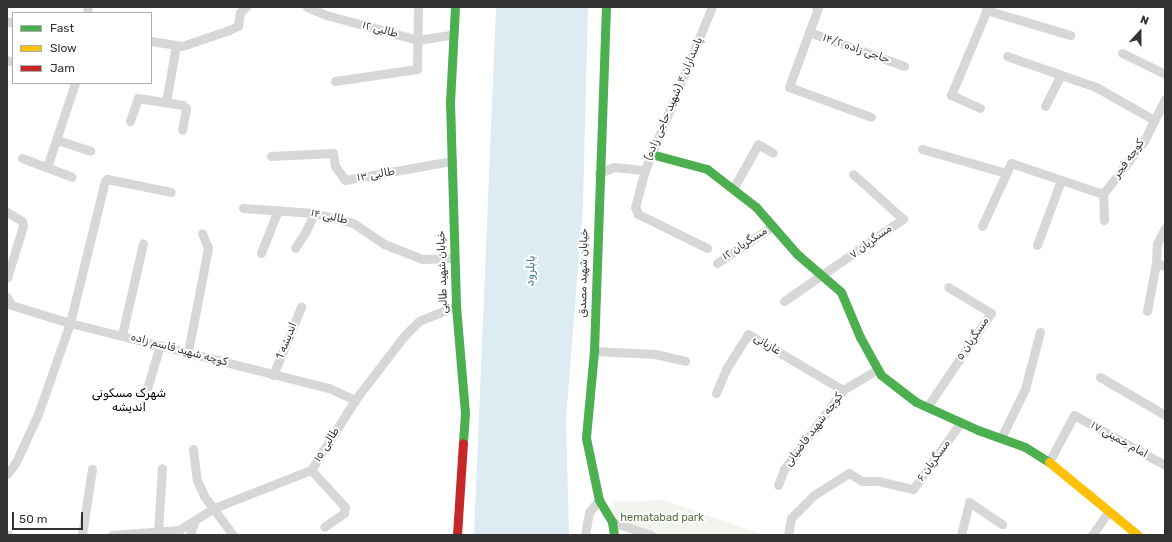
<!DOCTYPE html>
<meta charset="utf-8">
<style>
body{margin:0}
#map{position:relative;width:1172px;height:542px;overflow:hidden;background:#fff;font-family:Rubik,"Noto Naskh Arabic",sans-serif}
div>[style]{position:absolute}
.green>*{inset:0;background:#f1f5ed}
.water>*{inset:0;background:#ddebf3}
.street>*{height:9px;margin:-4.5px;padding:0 4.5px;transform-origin:4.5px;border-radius:4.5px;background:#d7d7d7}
.fast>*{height:9px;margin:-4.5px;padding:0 4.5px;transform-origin:4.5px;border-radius:4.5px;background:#4caf50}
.slow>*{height:9px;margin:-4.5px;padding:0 4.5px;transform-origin:4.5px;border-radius:4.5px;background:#ffc107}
.jam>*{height:9px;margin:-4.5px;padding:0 4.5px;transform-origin:4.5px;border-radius:4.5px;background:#c62828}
span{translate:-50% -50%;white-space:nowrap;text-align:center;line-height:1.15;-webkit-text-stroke:4px #fff;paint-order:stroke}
.street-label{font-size:11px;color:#333}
.park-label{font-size:11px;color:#56703f}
.water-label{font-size:12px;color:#3f7597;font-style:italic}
.neighbourhood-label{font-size:12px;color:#000}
.frame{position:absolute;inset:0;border:8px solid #333;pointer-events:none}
.legend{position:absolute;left:12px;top:12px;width:140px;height:72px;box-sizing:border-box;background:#fff;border:1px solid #adadad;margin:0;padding:5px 7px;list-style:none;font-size:12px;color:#333}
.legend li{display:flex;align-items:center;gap:8px;height:20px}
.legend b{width:20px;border:1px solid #adadad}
.north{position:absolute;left:1120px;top:12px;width:40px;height:40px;-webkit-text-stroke:3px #fff;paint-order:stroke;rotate:21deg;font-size:11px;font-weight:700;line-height:16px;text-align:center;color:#333}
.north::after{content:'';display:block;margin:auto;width:14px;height:18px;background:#333;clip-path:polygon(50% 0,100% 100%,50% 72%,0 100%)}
.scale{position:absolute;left:12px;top:512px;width:71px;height:18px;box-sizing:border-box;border:2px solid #333;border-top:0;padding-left:5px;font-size:12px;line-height:14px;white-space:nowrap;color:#333;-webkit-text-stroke:3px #fff;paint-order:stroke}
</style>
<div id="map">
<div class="green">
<i style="clip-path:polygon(664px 500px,763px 535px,655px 535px,612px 522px,614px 502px)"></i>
</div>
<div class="water">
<i style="clip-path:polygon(496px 7px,588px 7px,583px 204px,566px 420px,569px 535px,474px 535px)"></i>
</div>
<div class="street">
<i style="left:307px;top:7px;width:21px;rotate:23deg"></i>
<i style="left:326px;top:15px;width:95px;rotate:15.2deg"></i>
<i style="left:418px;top:40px;width:36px;rotate:-9deg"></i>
<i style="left:816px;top:7px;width:2px;rotate:27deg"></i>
<i style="left:818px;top:8px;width:84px;rotate:110.2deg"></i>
<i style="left:789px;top:87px;width:87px;rotate:20.1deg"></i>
<i style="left:986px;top:10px;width:88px;rotate:16.6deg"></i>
<i style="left:87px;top:13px;width:6px;rotate:-81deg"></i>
<i style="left:7px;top:21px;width:6px;rotate:18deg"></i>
<i style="left:809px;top:32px;width:101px;rotate:19.7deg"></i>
<i style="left:151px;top:41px;width:31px;rotate:9deg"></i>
<i style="left:182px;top:46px;width:50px;rotate:-18.8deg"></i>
<i style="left:229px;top:30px;width:10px;rotate:-24deg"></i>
<i style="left:238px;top:26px;width:14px;rotate:-82deg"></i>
<i style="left:240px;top:12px;width:8px;rotate:-40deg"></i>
<i style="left:1122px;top:53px;width:48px;rotate:26deg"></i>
<i style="left:1007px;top:56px;width:94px;rotate:19.2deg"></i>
<i style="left:1096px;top:87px;width:67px;rotate:29.6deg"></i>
<i style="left:7px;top:60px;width:6px;rotate:18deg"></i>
<i style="left:335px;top:81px;width:83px;rotate:-8.3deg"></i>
<i style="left:417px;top:69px;width:62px;rotate:-89.1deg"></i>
<i style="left:166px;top:102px;width:58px;rotate:-80deg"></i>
<i style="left:1045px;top:106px;width:35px;rotate:-63deg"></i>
<i style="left:980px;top:108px;width:32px;rotate:-156deg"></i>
<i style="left:951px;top:95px;width:95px;rotate:-67.2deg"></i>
<i style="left:130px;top:121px;width:24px;rotate:-71deg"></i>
<i style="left:138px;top:98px;width:45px;rotate:9deg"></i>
<i style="left:182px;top:105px;width:5px;rotate:37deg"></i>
<i style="left:186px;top:108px;width:22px;rotate:100deg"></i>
<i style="left:57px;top:140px;width:35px;rotate:18deg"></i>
<i style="left:922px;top:149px;width:87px;rotate:15.9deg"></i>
<i style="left:271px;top:156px;width:62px;rotate:-2.8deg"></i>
<i style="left:333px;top:153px;width:13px;rotate:81deg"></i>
<i style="left:335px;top:166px;width:17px;rotate:54deg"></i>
<i style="left:345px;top:180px;width:109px;rotate:-10.1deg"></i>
<i style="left:22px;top:158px;width:53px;rotate:20.8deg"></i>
<i style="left:47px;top:167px;width:89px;rotate:-71.6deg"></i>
<i style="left:645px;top:170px;width:38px;rotate:105deg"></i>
<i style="left:635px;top:207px;width:8px;rotate:67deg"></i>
<i style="left:638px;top:214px;width:77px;rotate:26.2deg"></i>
<i style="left:599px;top:173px;width:16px;rotate:-22deg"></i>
<i style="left:614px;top:167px;width:31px;rotate:6deg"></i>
<i style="left:645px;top:170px;width:176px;rotate:-67.7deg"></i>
<i style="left:733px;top:189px;width:51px;rotate:-60.9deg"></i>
<i style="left:758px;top:144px;width:17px;rotate:31deg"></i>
<i style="left:243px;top:208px;width:71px;rotate:4deg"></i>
<i style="left:314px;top:213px;width:40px;rotate:14.4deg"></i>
<i style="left:353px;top:223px;width:37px;rotate:34deg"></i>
<i style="left:384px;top:244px;width:41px;rotate:21.5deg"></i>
<i style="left:422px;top:259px;width:32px;rotate:-2deg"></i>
<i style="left:7px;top:212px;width:17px;rotate:31deg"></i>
<i style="left:22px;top:221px;width:5px;rotate:79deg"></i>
<i style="left:23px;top:226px;width:54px;rotate:107.1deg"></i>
<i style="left:1104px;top:220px;width:26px;rotate:-92deg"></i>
<i style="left:1103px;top:194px;width:67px;rotate:-52.3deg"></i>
<i style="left:1144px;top:141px;width:47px;rotate:-63.4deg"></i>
<i style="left:982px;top:226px;width:69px;rotate:-65.3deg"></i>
<i style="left:1011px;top:163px;width:97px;rotate:18.6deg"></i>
<i style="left:1165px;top:228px;width:18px;rotate:117deg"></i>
<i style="left:1157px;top:244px;width:19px;rotate:93deg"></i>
<i style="left:1156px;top:263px;width:9px;rotate:18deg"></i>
<i style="left:1037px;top:245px;width:69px;rotate:-69.7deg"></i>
<i style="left:295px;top:248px;width:20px;rotate:-57deg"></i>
<i style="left:306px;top:231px;width:20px;rotate:-66deg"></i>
<i style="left:261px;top:253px;width:46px;rotate:-68.4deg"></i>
<i style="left:717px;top:263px;width:67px;rotate:-33.5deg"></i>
<i style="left:7px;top:297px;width:9px;rotate:63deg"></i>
<i style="left:11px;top:305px;width:62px;rotate:17deg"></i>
<i style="left:70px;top:323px;width:267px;rotate:14.1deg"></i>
<i style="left:329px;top:388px;width:29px;rotate:25deg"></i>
<i style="left:784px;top:301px;width:145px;rotate:-34.6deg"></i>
<i style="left:903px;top:219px;width:67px;rotate:-138deg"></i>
<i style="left:1147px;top:311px;width:49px;rotate:-79.4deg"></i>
<i style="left:122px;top:335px;width:94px;rotate:-77.1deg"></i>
<i style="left:594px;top:351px;width:61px;rotate:2.8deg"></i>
<i style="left:655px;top:354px;width:31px;rotate:13deg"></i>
<i style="left:188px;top:352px;width:106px;rotate:-79.1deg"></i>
<i style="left:208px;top:248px;width:16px;rotate:-112deg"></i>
<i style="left:273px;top:375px;width:74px;rotate:-67.6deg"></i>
<i style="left:1100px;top:377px;width:75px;rotate:30.3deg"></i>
<i style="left:146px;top:392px;width:49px;rotate:-73.4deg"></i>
<i style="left:716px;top:393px;width:26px;rotate:-67deg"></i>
<i style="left:726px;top:369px;width:41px;rotate:-57.8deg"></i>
<i style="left:748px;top:334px;width:110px;rotate:30.5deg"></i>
<i style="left:927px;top:407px;width:114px;rotate:-55.8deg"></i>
<i style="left:991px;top:313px;width:50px;rotate:-148.8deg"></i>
<i style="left:1001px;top:438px;width:55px;rotate:-63.9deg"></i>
<i style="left:1025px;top:389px;width:59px;rotate:-75.3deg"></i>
<i style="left:193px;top:449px;width:31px;rotate:83deg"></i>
<i style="left:197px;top:480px;width:17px;rotate:66deg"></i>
<i style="left:204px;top:496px;width:49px;rotate:53.4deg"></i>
<i style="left:1049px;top:462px;width:53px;rotate:-62deg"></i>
<i style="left:1074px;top:415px;width:104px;rotate:28.8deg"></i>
<i style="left:311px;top:470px;width:50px;rotate:47.4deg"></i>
<i style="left:345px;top:507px;width:6px;rotate:99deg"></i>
<i style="left:344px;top:513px;width:24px;rotate:145deg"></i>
<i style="left:7px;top:474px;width:15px;rotate:-53deg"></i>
<i style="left:16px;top:462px;width:53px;rotate:-65.4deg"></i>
<i style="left:38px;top:414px;width:96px;rotate:-70.6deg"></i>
<i style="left:70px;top:323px;width:146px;rotate:-76.2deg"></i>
<i style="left:105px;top:181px;width:3px;rotate:-45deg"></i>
<i style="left:107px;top:179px;width:65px;rotate:11.5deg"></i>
<i style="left:778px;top:485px;width:17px;rotate:-69deg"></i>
<i style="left:784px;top:469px;width:99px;rotate:-53.2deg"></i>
<i style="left:843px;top:390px;width:41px;rotate:-31deg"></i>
<i style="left:612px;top:522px;width:41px;rotate:18.4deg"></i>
<i style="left:158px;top:533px;width:65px;rotate:-86.5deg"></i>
<i style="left:7px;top:535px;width:1px"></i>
<i style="left:82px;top:535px;width:67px;rotate:-81.4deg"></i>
<i style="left:112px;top:535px;width:67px;rotate:-4.3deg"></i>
<i style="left:179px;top:530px;width:41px;rotate:-32.2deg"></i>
<i style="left:214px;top:508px;width:104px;rotate:-21.4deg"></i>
<i style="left:311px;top:470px;width:83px;rotate:-57.8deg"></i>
<i style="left:355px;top:400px;width:81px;rotate:-52.6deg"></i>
<i style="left:404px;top:336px;width:21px;rotate:-45deg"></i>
<i style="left:419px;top:321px;width:40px;rotate:-22deg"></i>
<i style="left:190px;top:535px;width:14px;rotate:-73deg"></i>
<i style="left:585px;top:535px;width:23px;rotate:-80deg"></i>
<i style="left:589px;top:512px;width:16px;rotate:-50deg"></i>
<i style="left:788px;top:535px;width:17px;rotate:-80deg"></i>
<i style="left:791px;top:518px;width:33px;rotate:-45deg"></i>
<i style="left:814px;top:495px;width:41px;rotate:-32.2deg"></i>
<i style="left:849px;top:473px;width:15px;rotate:32deg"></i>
<i style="left:862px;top:481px;width:16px"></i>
<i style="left:878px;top:481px;width:36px;rotate:13deg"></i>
<i style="left:913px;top:489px;width:82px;rotate:-54.4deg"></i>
<i style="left:961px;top:535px;width:34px;rotate:-76deg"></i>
<i style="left:969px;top:502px;width:40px;rotate:34deg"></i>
<i style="left:1092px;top:535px;width:28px;rotate:-55deg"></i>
</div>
<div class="fast">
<i style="left:455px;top:7px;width:95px;rotate:93deg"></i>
<i style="left:450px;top:102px;width:204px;rotate:88.3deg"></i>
<i style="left:456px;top:306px;width:107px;rotate:85.2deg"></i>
<i style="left:465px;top:413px;width:30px;rotate:94deg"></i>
<i style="left:606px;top:7px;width:344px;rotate:92deg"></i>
<i style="left:594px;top:351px;width:87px;rotate:95.3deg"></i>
<i style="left:586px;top:438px;width:63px;rotate:78.2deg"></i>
<i style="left:599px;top:500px;width:26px;rotate:59deg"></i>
<i style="left:612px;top:522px;width:13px;rotate:81deg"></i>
<i style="left:651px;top:154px;width:58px;rotate:15deg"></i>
<i style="left:707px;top:169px;width:62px;rotate:37.8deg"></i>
<i style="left:756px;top:207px;width:62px;rotate:48.9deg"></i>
<i style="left:797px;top:254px;width:58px;rotate:40.8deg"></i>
<i style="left:841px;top:292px;width:49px;rotate:67.1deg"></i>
<i style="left:860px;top:337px;width:43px;rotate:61.1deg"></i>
<i style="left:881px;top:375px;width:44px;rotate:37.6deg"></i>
<i style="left:916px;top:402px;width:68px;rotate:24.3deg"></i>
<i style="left:978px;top:430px;width:50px;rotate:19.9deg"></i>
<i style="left:1025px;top:447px;width:28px;rotate:32deg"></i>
</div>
<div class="slow">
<i style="left:1049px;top:462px;width:115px;rotate:39.4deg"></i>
</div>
<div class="jam">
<i style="left:457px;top:535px;width:92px;rotate:-86.3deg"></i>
</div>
<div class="street-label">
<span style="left:380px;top:30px;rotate:15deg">طالبی ۱۲</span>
<span style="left:856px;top:49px;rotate:19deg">حاجی زاده ۱۴/۲</span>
<span style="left:674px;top:99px;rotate:-67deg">پاسداران ۴ (شهید حاجی زاده)</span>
<span style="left:1129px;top:159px;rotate:-54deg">کوچه فجر</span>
<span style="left:376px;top:175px;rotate:-10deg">طالبی ۱۳</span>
<span style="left:329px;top:217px;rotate:12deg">طالبی ۱۴</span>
<span style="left:871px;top:242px;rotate:-36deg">مسگریان ۷</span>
<span style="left:745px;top:244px;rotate:-33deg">مسگریان ۱۲</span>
<span style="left:443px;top:272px;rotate:-92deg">خیابان شهید طالبی</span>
<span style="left:584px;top:273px;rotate:-89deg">خیابان شهید مصدق</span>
<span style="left:973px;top:339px;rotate:-56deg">مسگریان ۵</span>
<span style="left:287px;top:341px;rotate:-68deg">اندیشه 1</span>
<span style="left:767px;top:345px;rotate:31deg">غازیانی</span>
<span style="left:179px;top:350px;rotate:15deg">کوچه شهید قاسم زاده</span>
<span style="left:814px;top:430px;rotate:-53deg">کوچه شهید قاضیانی</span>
<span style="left:1119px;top:440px;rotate:29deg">امام خمینی ۱۷</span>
<span style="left:327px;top:445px;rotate:-58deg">طالبی ۱۵</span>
<span style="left:934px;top:461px;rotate:-54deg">مسگریان ۶</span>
</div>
<div class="park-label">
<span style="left:662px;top:518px">hematabad park</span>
</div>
<div class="water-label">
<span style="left:531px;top:271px;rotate:-88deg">بابلرود</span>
</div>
<div class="neighbourhood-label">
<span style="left:129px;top:401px">شهرک مسکونی<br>اندیشه</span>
</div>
<div class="frame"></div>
<ul class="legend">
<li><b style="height:5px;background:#4caf50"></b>Fast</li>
<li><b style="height:5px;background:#ffc107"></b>Slow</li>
<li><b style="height:5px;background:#c62828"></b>Jam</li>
</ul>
<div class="north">N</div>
<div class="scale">50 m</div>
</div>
